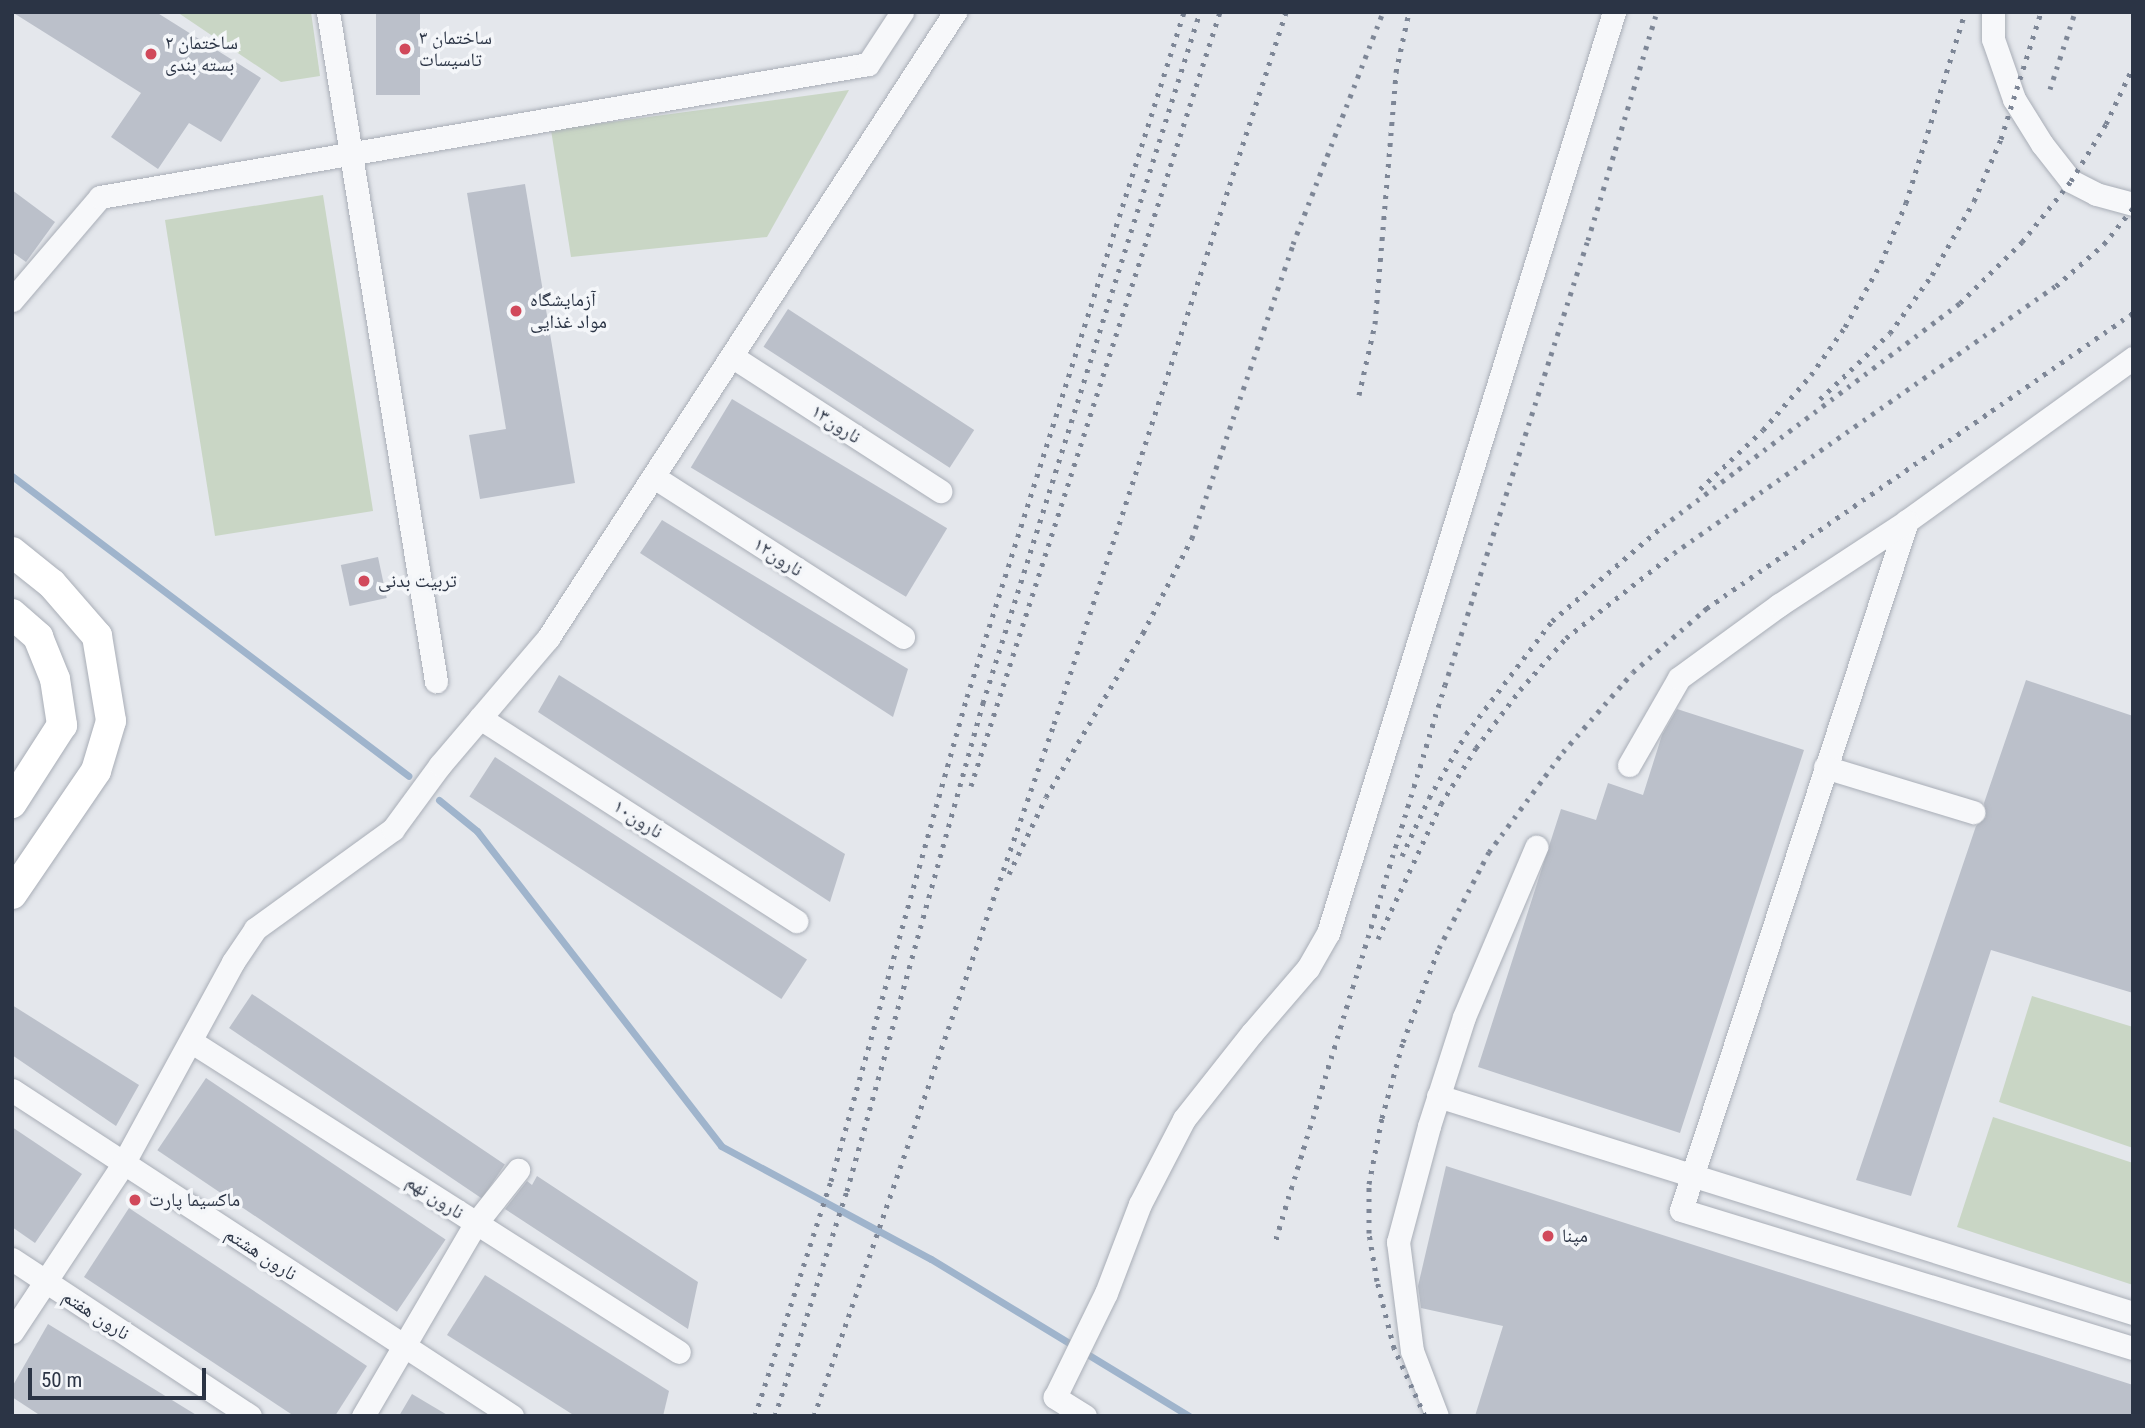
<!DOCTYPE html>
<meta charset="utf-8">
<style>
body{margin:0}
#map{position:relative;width:2145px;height:1428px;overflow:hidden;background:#e4e7ec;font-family:"Roboto Condensed","Noto Naskh Arabic",sans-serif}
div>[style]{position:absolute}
.green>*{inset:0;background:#c9d6c5;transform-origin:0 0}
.stream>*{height:7px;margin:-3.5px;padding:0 3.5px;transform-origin:3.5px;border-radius:3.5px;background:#9fb4cc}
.building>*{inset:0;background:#bbc0ca;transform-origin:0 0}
.roads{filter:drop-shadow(0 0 2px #a9aeb7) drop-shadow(0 0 2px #a9aeb7)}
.minor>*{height:23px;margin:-11.5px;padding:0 11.5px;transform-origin:11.5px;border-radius:11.5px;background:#f7f8fa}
.major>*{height:30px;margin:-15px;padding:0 15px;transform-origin:15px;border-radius:15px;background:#fff}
.rail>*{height:5px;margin-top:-2.5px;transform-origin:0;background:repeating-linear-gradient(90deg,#7d8696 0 3.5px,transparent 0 10.5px)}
.dots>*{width:19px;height:19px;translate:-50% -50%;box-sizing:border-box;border:4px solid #f4f6f9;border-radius:50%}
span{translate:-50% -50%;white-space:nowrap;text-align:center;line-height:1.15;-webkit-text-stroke:7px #f4f6f9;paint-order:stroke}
.poi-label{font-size:19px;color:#2b3445}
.left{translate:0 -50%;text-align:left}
.street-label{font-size:19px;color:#2b3445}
.frame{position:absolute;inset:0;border:14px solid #2b3445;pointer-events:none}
.scale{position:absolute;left:28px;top:1368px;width:178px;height:32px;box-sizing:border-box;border:4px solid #2b3445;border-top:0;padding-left:9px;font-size:21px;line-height:24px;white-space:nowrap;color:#2b3445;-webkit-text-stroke:5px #f4f6f9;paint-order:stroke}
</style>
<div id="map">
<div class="green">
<i style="clip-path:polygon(177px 12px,311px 12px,320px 76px,281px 82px)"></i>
<i style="clip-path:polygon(849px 90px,767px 237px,571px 257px,551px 130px)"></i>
<i style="left:323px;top:195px;width:320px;height:160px;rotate:81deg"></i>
<i style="clip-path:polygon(2032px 996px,2133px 1027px,2133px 1148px,1999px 1102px)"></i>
<i style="clip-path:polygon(1993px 1117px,2133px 1163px,2133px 1285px,1957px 1227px)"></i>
</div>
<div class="stream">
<i style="left:12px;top:476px;width:497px;rotate:37.1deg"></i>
<i style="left:439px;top:800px;width:49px;rotate:39.2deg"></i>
<i style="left:477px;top:831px;width:398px;rotate:52.2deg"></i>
<i style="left:721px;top:1146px;width:238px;rotate:28.3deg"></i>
<i style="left:931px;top:1259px;width:302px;rotate:31.3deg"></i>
</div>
<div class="building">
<i style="clip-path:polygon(12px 12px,156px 12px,261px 78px,221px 142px,189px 123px,158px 169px,111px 137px,141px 93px)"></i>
<i style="left:376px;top:12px;width:44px;height:83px"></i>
<i style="clip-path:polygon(525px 184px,575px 483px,480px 499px,469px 435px,506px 429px,467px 193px)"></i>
<i style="clip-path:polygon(12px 190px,55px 222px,26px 262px,12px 252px)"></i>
<i style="left:788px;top:309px;width:222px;height:45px;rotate:33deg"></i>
<i style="left:732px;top:399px;width:251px;height:80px;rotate:31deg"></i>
<i style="clip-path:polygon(662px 520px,908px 669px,893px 717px,640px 553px)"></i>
<i style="left:378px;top:557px;width:42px;height:38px;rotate:78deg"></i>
<i style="clip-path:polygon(559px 675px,845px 854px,830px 902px,538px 712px)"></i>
<i style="clip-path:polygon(2026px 680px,2133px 716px,2133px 993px,1991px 950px,1911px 1196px,1856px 1180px,1976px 826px,1986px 817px,1984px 803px)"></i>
<i style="clip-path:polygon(1677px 709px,1804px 750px,1680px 1133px,1478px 1067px,1561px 809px,1596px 820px,1608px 783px,1643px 795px,1662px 735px)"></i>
<i style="left:495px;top:757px;width:372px;height:47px;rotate:33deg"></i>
<i style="left:252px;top:994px;width:305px;height:41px;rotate:34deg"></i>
<i style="clip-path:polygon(12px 1005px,139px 1085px,116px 1126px,12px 1055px)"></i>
<i style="left:206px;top:1078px;width:289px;height:87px;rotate:34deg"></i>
<i style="clip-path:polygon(12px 1127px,82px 1174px,35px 1243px,12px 1227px)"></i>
<i style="clip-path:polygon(1446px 1166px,2133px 1385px,2133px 1416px,1475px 1416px,1503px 1326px,1421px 1308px,1418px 1286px)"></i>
<i style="clip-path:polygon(537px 1176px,698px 1282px,688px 1329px,505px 1209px,527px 1181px,532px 1185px)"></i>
<i style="clip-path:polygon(129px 1208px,367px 1366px,335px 1416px,294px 1416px,84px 1277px)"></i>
<i style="clip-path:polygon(485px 1275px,669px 1391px,663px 1416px,575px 1416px,447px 1335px)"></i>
<i style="clip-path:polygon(48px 1324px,198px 1416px,41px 1416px,12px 1397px,12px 1387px)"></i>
<i style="clip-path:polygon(412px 1394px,449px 1416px,399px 1416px)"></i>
</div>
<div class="roads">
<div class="minor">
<i style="left:328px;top:12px;width:678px;rotate:80.83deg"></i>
<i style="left:1993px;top:12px;width:27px;rotate:90deg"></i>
<i style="left:1993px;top:39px;width:64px;rotate:70.7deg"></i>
<i style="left:2014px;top:99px;width:53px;rotate:58.1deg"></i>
<i style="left:2042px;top:144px;width:47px;rotate:51.9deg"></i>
<i style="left:2071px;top:181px;width:28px;rotate:27deg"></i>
<i style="left:2096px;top:194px;width:38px;rotate:15deg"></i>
<i style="left:12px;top:300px;width:135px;rotate:-49.5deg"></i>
<i style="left:100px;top:197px;width:779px;rotate:-9.82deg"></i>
<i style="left:868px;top:64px;width:62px;rotate:-56.8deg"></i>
<i style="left:733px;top:357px;width:247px;rotate:32.9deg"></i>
<i style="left:2133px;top:358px;width:279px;rotate:144.2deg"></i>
<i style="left:1907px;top:521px;width:725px;rotate:108.16deg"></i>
<i style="left:1681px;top:1210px;width:473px;rotate:17deg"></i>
<i style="left:654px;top:477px;width:296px;rotate:32.7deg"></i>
<i style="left:480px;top:718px;width:376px;rotate:32.7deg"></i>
<i style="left:1629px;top:765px;width:100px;rotate:-60.1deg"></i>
<i style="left:1679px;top:678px;width:124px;rotate:-36.1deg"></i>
<i style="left:1779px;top:605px;width:152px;rotate:-33.2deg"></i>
<i style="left:1825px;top:767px;width:155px;rotate:16.9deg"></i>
<i style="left:192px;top:1042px;width:577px;rotate:32.48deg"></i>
<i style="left:12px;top:1090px;width:597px;rotate:33.1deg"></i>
<i style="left:1438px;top:1096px;width:728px;rotate:17.34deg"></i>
<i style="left:12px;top:1259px;width:285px;rotate:33.4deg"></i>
<i style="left:12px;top:1332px;width:201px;rotate:-56.5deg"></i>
<i style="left:123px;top:1164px;width:230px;rotate:-61.4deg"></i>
<i style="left:233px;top:962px;width:40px;rotate:-56deg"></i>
<i style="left:255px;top:929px;width:170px;rotate:-35.9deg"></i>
<i style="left:393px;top:829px;width:79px;rotate:-53.7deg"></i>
<i style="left:440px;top:765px;width:167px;rotate:-49.6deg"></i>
<i style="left:548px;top:638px;width:747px;rotate:-56.97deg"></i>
<i style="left:363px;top:1416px;width:224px;rotate:-59.7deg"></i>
<i style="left:476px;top:1223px;width:68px;rotate:-51.6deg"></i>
<i style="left:1085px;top:1416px;width:36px;rotate:-148deg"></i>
<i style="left:1055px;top:1397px;width:116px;rotate:-63.9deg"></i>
<i style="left:1106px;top:1293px;width:95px;rotate:-69.1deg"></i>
<i style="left:1140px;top:1204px;width:96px;rotate:-62.6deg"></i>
<i style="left:1184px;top:1119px;width:110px;rotate:-51.7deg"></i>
<i style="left:1252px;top:1033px;width:86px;rotate:-49.3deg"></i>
<i style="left:1308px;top:968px;width:40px;rotate:-60.3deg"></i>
<i style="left:1328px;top:933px;width:964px;rotate:-72.75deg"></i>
<i style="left:1437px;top:1416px;width:70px;rotate:-111deg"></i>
<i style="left:1412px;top:1351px;width:110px;rotate:-97.3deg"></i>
<i style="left:1398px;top:1242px;width:120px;rotate:-75deg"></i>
<i style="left:1429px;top:1126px;width:114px;rotate:-72.2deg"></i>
<i style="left:1464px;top:1017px;width:185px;rotate:-67deg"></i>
</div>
<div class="major">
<i style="left:12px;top:552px;width:51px;rotate:38.7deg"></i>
<i style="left:52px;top:584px;width:69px;rotate:49.1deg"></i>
<i style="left:97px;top:636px;width:86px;rotate:80.6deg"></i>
<i style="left:111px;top:721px;width:52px;rotate:106.7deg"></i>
<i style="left:96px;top:771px;width:149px;rotate:124.3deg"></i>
<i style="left:12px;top:614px;width:35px;rotate:41deg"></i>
<i style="left:38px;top:637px;width:45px;rotate:68deg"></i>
<i style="left:55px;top:679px;width:47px;rotate:81.3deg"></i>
<i style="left:62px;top:725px;width:93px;rotate:122.7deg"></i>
</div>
</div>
<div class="rail">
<i style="left:2050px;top:89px;width:81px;rotate:-72deg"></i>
<i style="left:1359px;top:395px;width:73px;rotate:-77.3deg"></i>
<i style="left:1375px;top:324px;width:253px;rotate:-85.2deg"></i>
<i style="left:1396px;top:72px;width:61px;rotate:-77.8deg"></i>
<i style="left:1820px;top:399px;width:96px;rotate:-43.3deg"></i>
<i style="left:1890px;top:333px;width:72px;rotate:-54.1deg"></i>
<i style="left:1932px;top:275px;width:85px;rotate:-60.4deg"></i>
<i style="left:1974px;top:201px;width:68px;rotate:-66.5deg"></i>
<i style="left:2001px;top:139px;width:133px;rotate:-72.5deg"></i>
<i style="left:1700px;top:489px;width:86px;rotate:-43.1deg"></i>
<i style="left:1763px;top:430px;width:73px;rotate:-48.9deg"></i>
<i style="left:1811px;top:375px;width:59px;rotate:-54.7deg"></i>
<i style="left:1845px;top:327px;width:73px;rotate:-60.6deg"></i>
<i style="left:1881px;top:263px;width:65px;rotate:-67.4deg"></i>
<i style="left:1906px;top:203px;width:200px;rotate:-72.8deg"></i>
<i style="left:971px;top:786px;width:813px;rotate:-72.17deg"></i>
<i style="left:1402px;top:856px;width:64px;rotate:-65deg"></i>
<i style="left:1429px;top:798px;width:74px;rotate:-60deg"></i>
<i style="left:1466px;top:734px;width:142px;rotate:-52.7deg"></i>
<i style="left:1552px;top:621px;width:146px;rotate:-40.6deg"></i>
<i style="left:1663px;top:526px;width:371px;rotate:-36.9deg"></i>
<i style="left:1960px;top:303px;width:87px;rotate:-44.5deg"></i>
<i style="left:2022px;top:242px;width:78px;rotate:-51.2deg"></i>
<i style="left:2071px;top:181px;width:67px;rotate:-58.4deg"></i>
<i style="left:2106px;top:124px;width:63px;rotate:-64.7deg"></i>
<i style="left:1009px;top:874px;width:85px;rotate:-64.3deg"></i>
<i style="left:1046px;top:797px;width:191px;rotate:-59.4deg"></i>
<i style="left:1143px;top:633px;width:107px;rotate:-62.7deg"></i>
<i style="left:1192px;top:538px;width:311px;rotate:-71deg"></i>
<i style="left:1293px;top:244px;width:249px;rotate:-68.8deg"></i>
<i style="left:1378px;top:939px;width:149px;rotate:-65deg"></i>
<i style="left:1441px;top:804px;width:66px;rotate:-58deg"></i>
<i style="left:1476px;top:748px;width:73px;rotate:-52.8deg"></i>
<i style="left:1520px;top:690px;width:69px;rotate:-48.5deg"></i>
<i style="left:1566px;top:638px;width:137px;rotate:-38.2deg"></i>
<i style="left:1674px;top:553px;width:466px;rotate:-35deg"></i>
<i style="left:2056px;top:286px;width:64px;rotate:-41.2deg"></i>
<i style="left:2104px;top:244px;width:46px;rotate:-51.1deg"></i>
<i style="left:1276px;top:1239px;width:579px;rotate:-73.04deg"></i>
<i style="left:1445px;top:685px;width:467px;rotate:-72.2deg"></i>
<i style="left:1588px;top:240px;width:238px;rotate:-73.2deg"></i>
<i style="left:755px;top:1416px;width:247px;rotate:-72.1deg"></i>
<i style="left:831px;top:1181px;width:503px;rotate:-74.31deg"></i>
<i style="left:967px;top:697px;width:719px;rotate:-72.42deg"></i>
<i style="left:775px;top:1416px;width:236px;rotate:-72.3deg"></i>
<i style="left:847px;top:1191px;width:507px;rotate:-74.43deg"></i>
<i style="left:983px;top:703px;width:724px;rotate:-72.57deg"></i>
<i style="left:814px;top:1416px;width:732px;rotate:-70.87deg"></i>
<i style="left:1054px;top:724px;width:749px;rotate:-71.95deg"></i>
<i style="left:1425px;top:1416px;width:75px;rotate:-114.5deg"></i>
<i style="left:1394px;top:1348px;width:69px;rotate:-104.2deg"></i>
<i style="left:1377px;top:1281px;width:49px;rotate:-99.5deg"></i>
<i style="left:1369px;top:1233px;width:49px;rotate:-90deg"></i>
<i style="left:1369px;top:1184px;width:67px;rotate:-78.9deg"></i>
<i style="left:1382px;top:1118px;width:79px;rotate:-74.6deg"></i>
<i style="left:1403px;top:1042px;width:101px;rotate:-69deg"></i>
<i style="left:1439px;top:948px;width:108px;rotate:-62.5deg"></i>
<i style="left:1489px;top:852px;width:124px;rotate:-53.5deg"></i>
<i style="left:1563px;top:752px;width:106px;rotate:-48.8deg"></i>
<i style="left:1633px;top:672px;width:98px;rotate:-40.9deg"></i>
<i style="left:1707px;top:608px;width:518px;rotate:-34.7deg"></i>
</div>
<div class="dots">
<i style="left:405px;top:49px;background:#d1495b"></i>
<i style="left:151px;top:54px;background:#d1495b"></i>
<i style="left:516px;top:311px;background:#d1495b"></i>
<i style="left:364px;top:581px;background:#d1495b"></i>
<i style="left:135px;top:1200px;background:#d1495b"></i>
<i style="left:1548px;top:1236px;background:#d1495b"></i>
</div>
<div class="poi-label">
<span class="left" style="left:419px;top:49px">۳ ساختمان<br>تاسیسات</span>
<span class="left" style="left:165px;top:54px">۲ ساختمان<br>بسته بندی</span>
<span class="left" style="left:530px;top:311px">آزمایشگاه<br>مواد غذایی</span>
<span class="left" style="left:378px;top:581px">تربیت بدنی</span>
<span class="left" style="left:149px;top:1200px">ماکسیما پارت</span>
<span class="left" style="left:1562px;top:1236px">مپنا</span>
</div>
<div class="street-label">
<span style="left:836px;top:424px;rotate:33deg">نارون۱۳</span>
<span style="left:778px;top:557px;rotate:33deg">نارون۱۲</span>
<span style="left:638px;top:819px;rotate:33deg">نارون۱۰</span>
<span style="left:435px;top:1197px;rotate:33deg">نارون نهم</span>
<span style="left:261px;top:1254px;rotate:33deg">نارون هشتم</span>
<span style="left:96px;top:1315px;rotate:33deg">نارون هفتم</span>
</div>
<div class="frame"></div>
<div class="scale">50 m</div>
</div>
